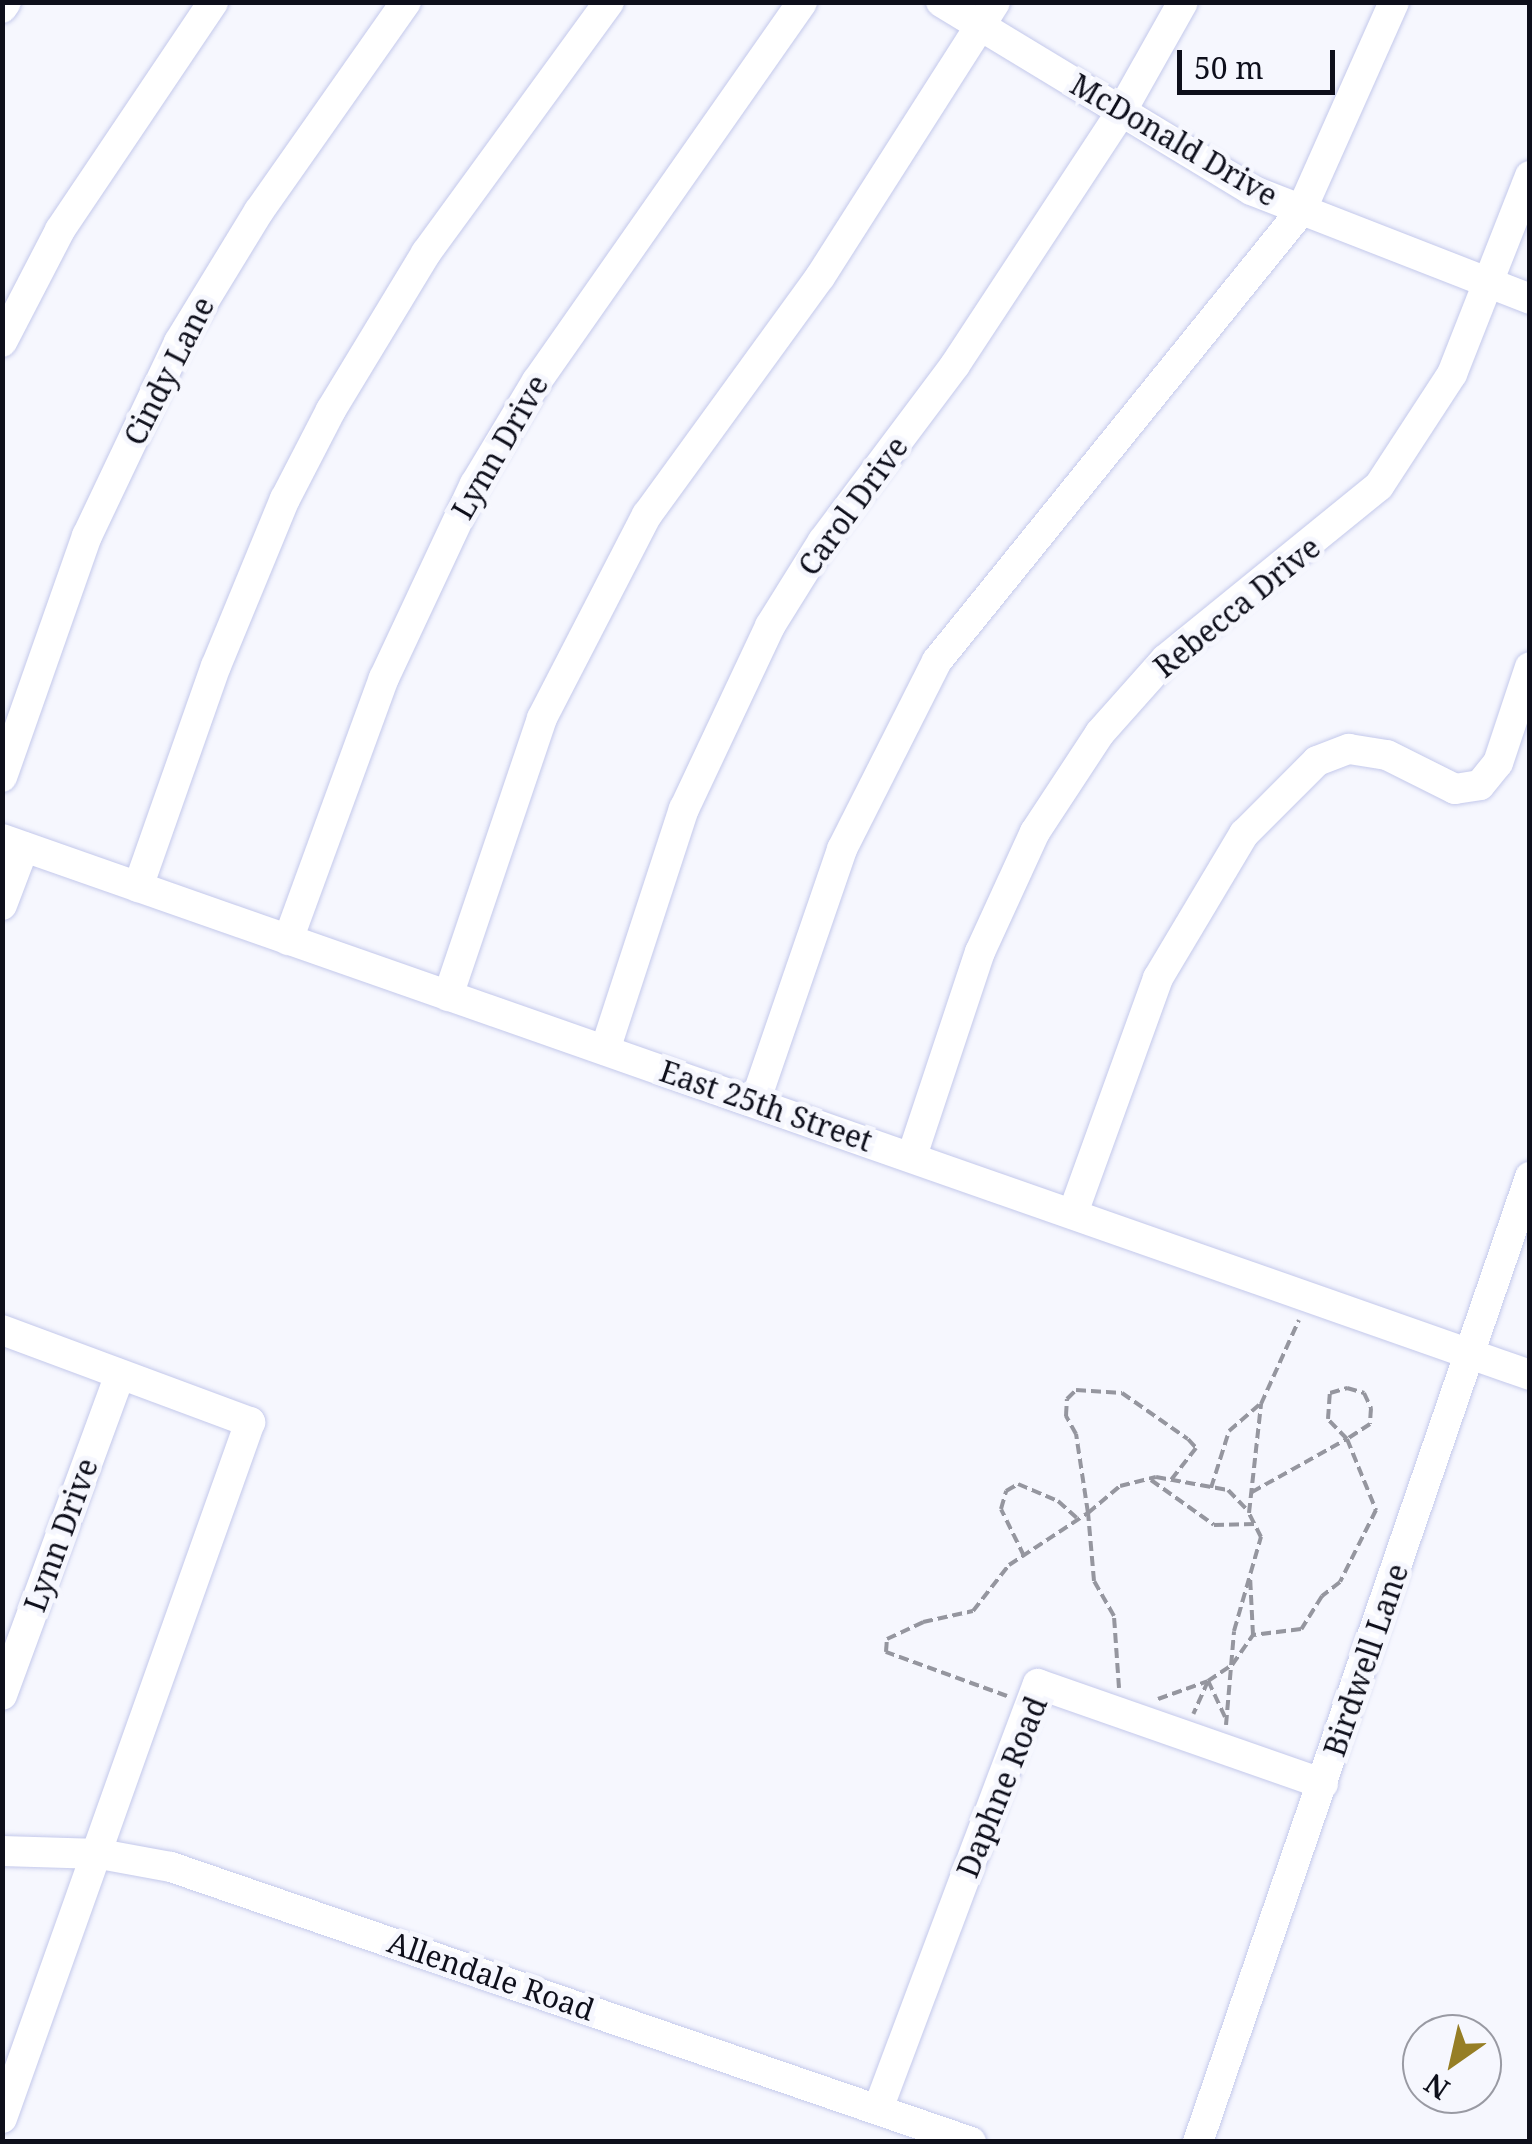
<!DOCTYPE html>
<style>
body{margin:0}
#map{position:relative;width:1532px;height:2144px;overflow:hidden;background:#f6f7fe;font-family:"Noto Serif",serif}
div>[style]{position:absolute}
.path>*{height:4px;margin-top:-2px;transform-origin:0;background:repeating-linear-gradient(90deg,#95969f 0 10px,transparent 0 15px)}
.roads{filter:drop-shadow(0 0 2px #c4c9eb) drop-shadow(0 0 2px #c4c9eb)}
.minor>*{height:30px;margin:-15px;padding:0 15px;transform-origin:15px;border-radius:15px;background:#fff}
span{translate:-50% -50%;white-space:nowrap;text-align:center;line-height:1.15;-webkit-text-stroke:10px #f6f7fe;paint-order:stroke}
.street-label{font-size:30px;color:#0e0f1b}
.frame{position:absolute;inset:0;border:5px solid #0e0f1b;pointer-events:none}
.north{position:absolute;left:1402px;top:2014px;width:100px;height:100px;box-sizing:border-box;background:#f6f7fe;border:2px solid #999aa3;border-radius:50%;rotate:214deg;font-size:28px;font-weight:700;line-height:40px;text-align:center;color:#0e0f1b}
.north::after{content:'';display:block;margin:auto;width:35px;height:45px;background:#967e25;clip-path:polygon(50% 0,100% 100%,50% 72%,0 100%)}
.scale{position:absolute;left:1177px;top:50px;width:158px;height:45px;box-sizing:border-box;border:5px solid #0e0f1b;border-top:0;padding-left:12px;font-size:30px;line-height:35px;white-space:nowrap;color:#0e0f1b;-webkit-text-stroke:8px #f6f7fe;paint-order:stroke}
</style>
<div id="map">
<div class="path">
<i style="left:1347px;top:1388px;width:18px;rotate:16deg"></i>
<i style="left:1364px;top:1393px;width:17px;rotate:65deg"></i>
<i style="left:1371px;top:1408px;width:16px;rotate:94deg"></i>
<i style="left:1370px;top:1424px;width:27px;rotate:147deg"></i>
<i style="left:1347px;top:1439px;width:28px;rotate:-134deg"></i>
<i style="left:1328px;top:1419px;width:26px;rotate:-86deg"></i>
<i style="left:1330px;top:1393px;width:18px;rotate:-16deg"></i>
<i style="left:1151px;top:1480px;width:77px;rotate:35.5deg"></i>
<i style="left:1214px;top:1525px;width:41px;rotate:-1.4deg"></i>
<i style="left:1211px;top:1488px;width:60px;rotate:-72.5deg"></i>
<i style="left:1229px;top:1431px;width:40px;rotate:-41deg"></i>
<i style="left:1252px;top:1492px;width:109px;rotate:-29.2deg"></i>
<i style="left:1347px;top:1439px;width:77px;rotate:67.8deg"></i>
<i style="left:1376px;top:1510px;width:80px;rotate:116.6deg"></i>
<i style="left:1340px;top:1582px;width:23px;rotate:142deg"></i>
<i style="left:1322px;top:1596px;width:39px;rotate:122deg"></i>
<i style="left:1301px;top:1629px;width:48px;rotate:172.9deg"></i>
<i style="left:1024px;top:1556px;width:52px;rotate:-116.1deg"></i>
<i style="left:1001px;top:1509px;width:19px;rotate:-74deg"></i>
<i style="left:1006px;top:1491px;width:14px;rotate:-30deg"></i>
<i style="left:1018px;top:1484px;width:43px;rotate:23deg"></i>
<i style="left:1058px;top:1501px;width:25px;rotate:42deg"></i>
<i style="left:1119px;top:1688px;width:72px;rotate:-94deg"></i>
<i style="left:1114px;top:1616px;width:40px;rotate:-119.7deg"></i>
<i style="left:1094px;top:1581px;width:68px;rotate:-95deg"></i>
<i style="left:1088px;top:1513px;width:42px;rotate:-40.2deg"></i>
<i style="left:1120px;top:1486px;width:37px;rotate:-14deg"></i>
<i style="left:1156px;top:1477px;width:73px;rotate:10.2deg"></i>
<i style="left:1228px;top:1490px;width:30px;rotate:46deg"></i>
<i style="left:1007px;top:1696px;width:129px;rotate:-160deg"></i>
<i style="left:886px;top:1652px;width:13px;rotate:-86deg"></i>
<i style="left:887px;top:1639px;width:40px;rotate:-25deg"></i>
<i style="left:923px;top:1622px;width:51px;rotate:-12.4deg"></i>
<i style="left:973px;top:1611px;width:58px;rotate:-52deg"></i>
<i style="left:1009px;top:1565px;width:95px;rotate:-33.4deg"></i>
<i style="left:1088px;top:1513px;width:80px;rotate:-98.6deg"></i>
<i style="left:1076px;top:1434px;width:21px;rotate:-119deg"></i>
<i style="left:1066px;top:1416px;width:17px;rotate:-87deg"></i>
<i style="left:1067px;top:1399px;width:13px;rotate:-45deg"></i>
<i style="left:1076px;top:1390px;width:46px;rotate:3.7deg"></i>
<i style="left:1122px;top:1393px;width:80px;rotate:34.9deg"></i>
<i style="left:1188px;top:1439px;width:12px;rotate:48deg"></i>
<i style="left:1196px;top:1448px;width:41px;rotate:128deg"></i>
<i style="left:1158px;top:1699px;width:53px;rotate:-19.8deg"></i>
<i style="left:1208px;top:1681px;width:36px;rotate:114deg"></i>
<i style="left:1225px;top:1717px;width:40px;rotate:-115deg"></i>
<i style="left:1208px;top:1681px;width:29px;rotate:-34deg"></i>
<i style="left:1232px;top:1665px;width:37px;rotate:-55deg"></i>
<i style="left:1253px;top:1635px;width:59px;rotate:-92.9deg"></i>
<i style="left:1226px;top:1725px;width:94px;rotate:-85.1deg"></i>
<i style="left:1234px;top:1631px;width:98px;rotate:-74deg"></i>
<i style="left:1261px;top:1537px;width:27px;rotate:-117deg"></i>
<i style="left:1249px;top:1513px;width:110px;rotate:-83.7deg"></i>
<i style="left:1261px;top:1404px;width:92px;rotate:-65.7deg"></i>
</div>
<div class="roads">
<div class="minor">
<i style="left:941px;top:2px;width:363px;rotate:31.2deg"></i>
<i style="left:1251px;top:190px;width:300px;rotate:21.3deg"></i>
<i style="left:2px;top:8px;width:7px;rotate:-56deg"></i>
<i style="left:2px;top:342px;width:126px;rotate:-62.6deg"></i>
<i style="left:60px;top:230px;width:275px;rotate:-56.1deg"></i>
<i style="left:2px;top:777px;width:256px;rotate:-70.6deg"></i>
<i style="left:87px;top:536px;width:215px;rotate:-64.6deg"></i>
<i style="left:179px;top:342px;width:153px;rotate:-58.6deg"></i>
<i style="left:259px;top:211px;width:256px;rotate:-54.9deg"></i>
<i style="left:2px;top:839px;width:1619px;rotate:19.33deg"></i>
<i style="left:138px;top:887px;width:234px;rotate:-70.6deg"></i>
<i style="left:216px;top:666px;width:181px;rotate:-67.6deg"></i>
<i style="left:285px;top:499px;width:100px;rotate:-62.7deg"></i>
<i style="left:331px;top:410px;width:184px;rotate:-58.8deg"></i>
<i style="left:426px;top:253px;width:311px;rotate:-53.9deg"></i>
<i style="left:2px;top:905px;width:62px;rotate:-69.2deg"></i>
<i style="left:288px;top:940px;width:279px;rotate:-69.9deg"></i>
<i style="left:384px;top:678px;width:214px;rotate:-64.9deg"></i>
<i style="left:475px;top:484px;width:120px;rotate:-59deg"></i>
<i style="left:537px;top:381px;width:462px;rotate:-55deg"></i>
<i style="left:448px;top:996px;width:293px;rotate:-71.3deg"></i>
<i style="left:542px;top:718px;width:229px;rotate:-62.7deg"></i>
<i style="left:647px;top:515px;width:294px;rotate:-54deg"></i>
<i style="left:820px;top:277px;width:326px;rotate:-57.5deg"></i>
<i style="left:605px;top:1050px;width:254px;rotate:-71.9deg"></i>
<i style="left:684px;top:809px;width:202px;rotate:-64.8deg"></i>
<i style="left:770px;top:626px;width:100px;rotate:-58.1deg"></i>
<i style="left:823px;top:541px;width:220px;rotate:-53.1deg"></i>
<i style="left:955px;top:365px;width:303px;rotate:-56.7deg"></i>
<i style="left:1121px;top:112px;width:126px;rotate:-60.6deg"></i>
<i style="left:755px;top:1102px;width:268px;rotate:-71deg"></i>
<i style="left:842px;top:849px;width:211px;rotate:-63.2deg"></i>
<i style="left:937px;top:661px;width:579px;rotate:-51.03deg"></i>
<i style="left:1301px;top:211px;width:229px;rotate:-66deg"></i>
<i style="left:912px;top:1156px;width:215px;rotate:-71.6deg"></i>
<i style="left:980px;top:952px;width:132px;rotate:-65.4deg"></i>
<i style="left:1035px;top:832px;width:118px;rotate:-56.7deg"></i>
<i style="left:1100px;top:733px;width:99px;rotate:-48.3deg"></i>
<i style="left:1166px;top:659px;width:274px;rotate:-39.1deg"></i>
<i style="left:1379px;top:486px;width:134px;rotate:-56.9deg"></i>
<i style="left:1452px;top:374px;width:213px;rotate:-68.5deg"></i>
<i style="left:1073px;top:1213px;width:250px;rotate:-70.1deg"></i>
<i style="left:1158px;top:978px;width:168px;rotate:-59.2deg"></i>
<i style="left:1244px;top:834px;width:103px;rotate:-45deg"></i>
<i style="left:1317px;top:761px;width:34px;rotate:-21deg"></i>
<i style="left:1349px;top:749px;width:38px;rotate:9deg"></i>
<i style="left:1387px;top:755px;width:76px;rotate:26.6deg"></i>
<i style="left:1455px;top:789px;width:25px;rotate:-9deg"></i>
<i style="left:1480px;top:785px;width:28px;rotate:-51deg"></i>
<i style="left:1498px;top:763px;width:101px;rotate:-71.6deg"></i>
<i style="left:2px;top:1330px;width:265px;rotate:20.4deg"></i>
<i style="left:250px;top:1422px;width:739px;rotate:109.61deg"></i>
<i style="left:2px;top:1695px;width:341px;rotate:-69.8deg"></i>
<i style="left:2px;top:1851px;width:98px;rotate:1.8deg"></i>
<i style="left:100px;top:1854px;width:72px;rotate:10.4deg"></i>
<i style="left:171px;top:1867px;width:846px;rotate:18.97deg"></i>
<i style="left:878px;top:2109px;width:454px;rotate:-69.4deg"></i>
<i style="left:1038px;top:1684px;width:302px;rotate:19.3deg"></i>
<i style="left:1198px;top:2142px;width:1021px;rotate:-71.01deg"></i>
</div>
</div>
<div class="street-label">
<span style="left:1174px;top:140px;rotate:30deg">McDonald Drive</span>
<span style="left:169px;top:371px;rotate:-63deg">Cindy Lane</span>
<span style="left:500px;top:447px;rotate:-60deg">Lynn Drive</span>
<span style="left:853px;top:506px;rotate:-54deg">Carol Drive</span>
<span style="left:1237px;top:607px;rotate:-39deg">Rebecca Drive</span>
<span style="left:766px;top:1106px;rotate:19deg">East 25th Street</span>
<span style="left:61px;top:1535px;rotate:-70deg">Lynn Drive</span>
<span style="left:1366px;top:1660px;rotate:-71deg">Birdwell Lane</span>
<span style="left:1002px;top:1787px;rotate:-68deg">Daphne Road</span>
<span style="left:491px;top:1976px;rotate:19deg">Allendale Road</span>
</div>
<div class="frame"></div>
<div class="north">N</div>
<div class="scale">50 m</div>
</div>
